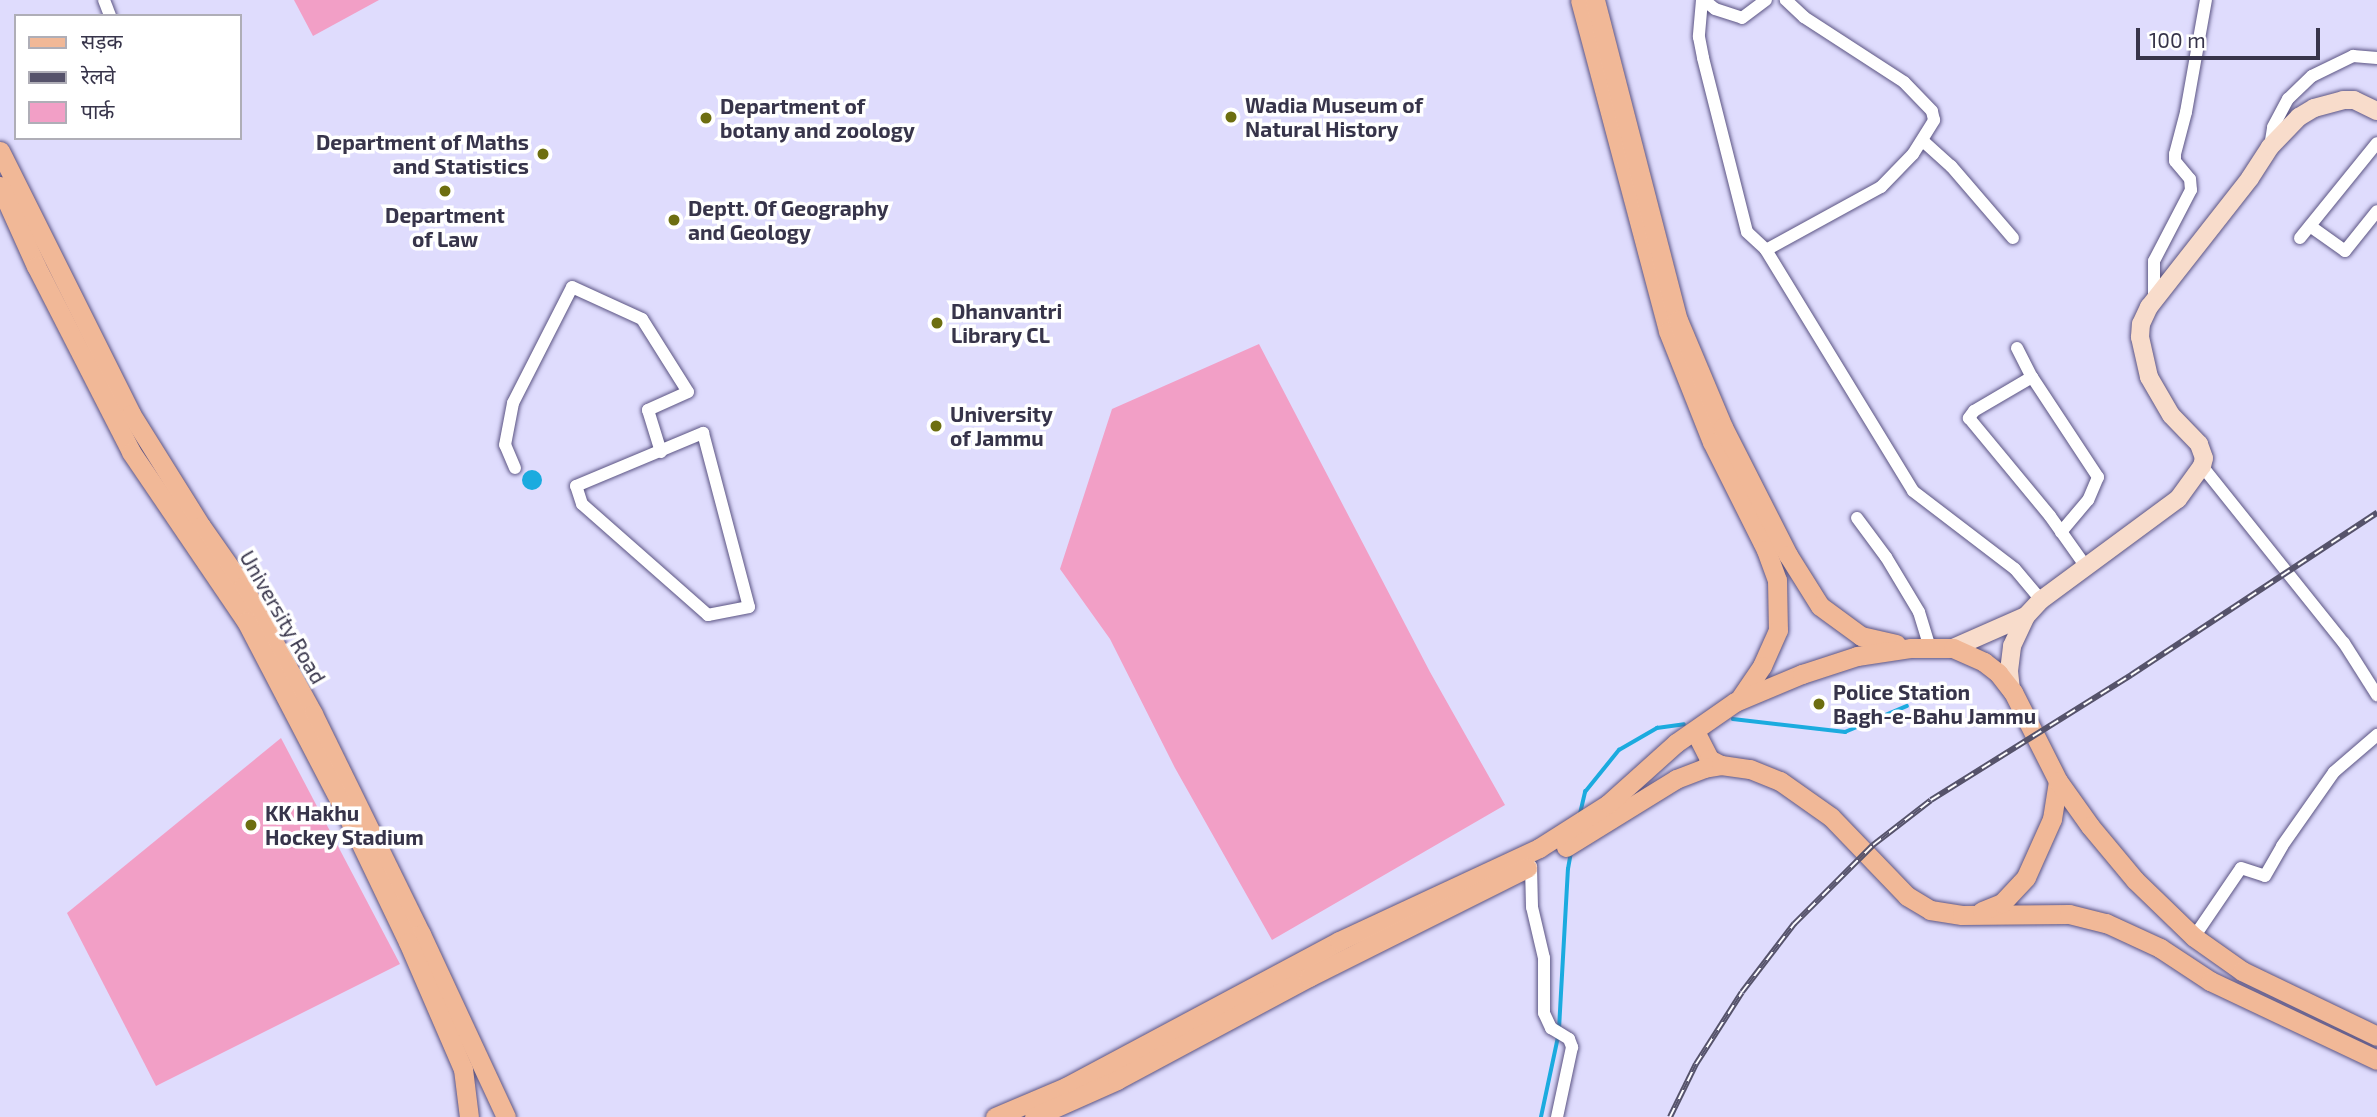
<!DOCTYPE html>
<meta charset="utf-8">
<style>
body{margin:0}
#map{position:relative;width:2377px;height:1117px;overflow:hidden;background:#dfdcfd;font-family:"Exo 2","Noto Sans Devanagari",sans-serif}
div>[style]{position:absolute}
.green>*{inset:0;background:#f29fc6}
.water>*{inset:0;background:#1babdf}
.round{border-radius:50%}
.stream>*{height:3.5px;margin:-1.75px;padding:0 1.75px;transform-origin:1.75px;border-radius:1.75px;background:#1babdf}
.roads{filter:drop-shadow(0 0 2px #5b5483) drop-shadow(0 0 2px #5b5483)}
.street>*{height:12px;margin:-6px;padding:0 6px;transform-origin:6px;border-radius:6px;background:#fff}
.secondary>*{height:18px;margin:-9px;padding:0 9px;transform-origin:9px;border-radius:9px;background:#f8dccb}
.primary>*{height:19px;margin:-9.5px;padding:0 9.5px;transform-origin:9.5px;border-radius:9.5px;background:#f1b897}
.rail>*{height:6px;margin-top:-3px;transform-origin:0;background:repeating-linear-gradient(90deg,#fff 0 10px,#56536b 0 20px);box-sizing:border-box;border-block:2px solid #56536b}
.dots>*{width:19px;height:19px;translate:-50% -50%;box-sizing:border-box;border:4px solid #fff;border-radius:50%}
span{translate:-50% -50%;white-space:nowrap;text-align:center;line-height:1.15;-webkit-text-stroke:7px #fff;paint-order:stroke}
.poi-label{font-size:21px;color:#37344a;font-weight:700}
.left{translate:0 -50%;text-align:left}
.right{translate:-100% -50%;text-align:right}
.street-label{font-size:21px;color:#37344a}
.legend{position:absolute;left:14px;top:14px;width:228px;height:126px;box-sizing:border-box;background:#fff;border:2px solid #afaeb7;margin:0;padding:9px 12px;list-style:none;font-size:21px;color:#37344a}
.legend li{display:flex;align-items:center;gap:14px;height:35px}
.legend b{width:35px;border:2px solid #afaeb7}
.scale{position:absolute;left:2136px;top:28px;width:184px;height:32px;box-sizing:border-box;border:4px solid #37344a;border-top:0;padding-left:9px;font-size:21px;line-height:24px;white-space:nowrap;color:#37344a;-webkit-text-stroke:5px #fff;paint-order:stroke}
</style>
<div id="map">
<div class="green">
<i style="clip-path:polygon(294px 0,379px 0,313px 36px)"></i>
<i style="clip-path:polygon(1259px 344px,1430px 672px,1505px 805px,1272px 940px,1175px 768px,1110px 639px,1060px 569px,1112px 409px)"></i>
<i style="clip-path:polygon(281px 738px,400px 964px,156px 1086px,67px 913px)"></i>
</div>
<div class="water">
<i class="round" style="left:522px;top:470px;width:20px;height:20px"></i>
</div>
<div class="stream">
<i style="left:1733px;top:719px;width:113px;rotate:6.6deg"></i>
<i style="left:1845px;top:732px;width:67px;rotate:-22.8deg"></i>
<i style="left:1580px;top:814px;width:23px;rotate:-77deg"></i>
<i style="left:1585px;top:792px;width:54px;rotate:-51deg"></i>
<i style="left:1619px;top:750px;width:44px;rotate:-30.1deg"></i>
<i style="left:1657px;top:728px;width:27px;rotate:-8deg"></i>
<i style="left:1559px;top:1029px;width:160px;rotate:-86.8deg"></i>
<i style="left:1568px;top:869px;width:17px;rotate:-80deg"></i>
<i style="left:1541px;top:1117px;width:82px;rotate:-78deg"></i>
</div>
<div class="roads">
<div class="street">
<i style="left:104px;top:0;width:17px;rotate:69deg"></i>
<i style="left:1702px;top:0;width:37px;rotate:95deg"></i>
<i style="left:1699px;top:37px;width:21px;rotate:79deg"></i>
<i style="left:1703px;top:58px;width:179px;rotate:75.8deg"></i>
<i style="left:1747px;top:232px;width:26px;rotate:43deg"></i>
<i style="left:1766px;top:250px;width:282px;rotate:58.6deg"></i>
<i style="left:1913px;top:491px;width:128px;rotate:37.4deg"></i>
<i style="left:2015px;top:569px;width:40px;rotate:50deg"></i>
<i style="left:1704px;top:0;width:14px;rotate:39deg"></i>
<i style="left:1715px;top:9px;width:28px;rotate:18deg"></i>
<i style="left:1742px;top:18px;width:30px;rotate:-37deg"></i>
<i style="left:1923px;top:141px;width:38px;rotate:42deg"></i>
<i style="left:1951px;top:166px;width:95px;rotate:49.3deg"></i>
<i style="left:2270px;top:147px;width:20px;rotate:-81deg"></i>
<i style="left:2273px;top:127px;width:32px;rotate:-62deg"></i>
<i style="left:2288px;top:99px;width:33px;rotate:-44deg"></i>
<i style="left:2312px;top:76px;width:46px;rotate:-26deg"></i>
<i style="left:2353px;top:56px;width:24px;rotate:5deg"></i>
<i style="left:2310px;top:226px;width:43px;rotate:35.5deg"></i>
<i style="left:2345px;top:251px;width:51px;rotate:-51.3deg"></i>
<i style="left:2300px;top:238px;width:122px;rotate:-51deg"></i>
<i style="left:1766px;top:250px;width:131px;rotate:-28.7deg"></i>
<i style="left:1881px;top:187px;width:46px;rotate:-45.9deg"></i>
<i style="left:1913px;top:154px;width:40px;rotate:-58deg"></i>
<i style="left:1934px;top:120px;width:9px;rotate:-103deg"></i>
<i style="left:1932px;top:111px;width:40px;rotate:-134deg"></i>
<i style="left:1904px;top:82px;width:119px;rotate:-147deg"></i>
<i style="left:1804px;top:17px;width:25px;rotate:-137deg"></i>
<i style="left:2154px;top:299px;width:38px;rotate:-90deg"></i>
<i style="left:2154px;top:261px;width:80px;rotate:-62.5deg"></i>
<i style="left:2191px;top:190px;width:11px;rotate:-95deg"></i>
<i style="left:2190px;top:179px;width:23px;rotate:-130deg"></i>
<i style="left:2175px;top:161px;width:7px;rotate:-90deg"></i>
<i style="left:2175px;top:154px;width:43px;rotate:-75.3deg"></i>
<i style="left:2186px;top:112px;width:114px;rotate:-79.9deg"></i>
<i style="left:2017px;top:348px;width:33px;rotate:63deg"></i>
<i style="left:2032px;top:377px;width:120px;rotate:56.6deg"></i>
<i style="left:2098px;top:477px;width:25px;rotate:113deg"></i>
<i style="left:2088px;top:500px;width:42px;rotate:130.2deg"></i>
<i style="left:2032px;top:377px;width:67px;rotate:149.6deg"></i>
<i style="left:1974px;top:411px;width:9px;rotate:126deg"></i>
<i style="left:1969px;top:418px;width:127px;rotate:50.4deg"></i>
<i style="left:2050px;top:516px;width:64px;rotate:54.6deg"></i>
<i style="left:703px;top:433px;width:180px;rotate:75.2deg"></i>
<i style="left:749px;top:607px;width:42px;rotate:169deg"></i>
<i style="left:708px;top:615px;width:168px;rotate:-138.6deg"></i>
<i style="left:582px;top:504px;width:19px;rotate:-108deg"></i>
<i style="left:576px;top:486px;width:138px;rotate:-22.7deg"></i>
<i style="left:2202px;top:466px;width:227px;rotate:51.3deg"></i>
<i style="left:2344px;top:643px;width:62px;rotate:57.6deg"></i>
<i style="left:515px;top:468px;width:25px;rotate:-113deg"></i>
<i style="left:505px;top:445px;width:43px;rotate:-79.2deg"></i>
<i style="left:513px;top:403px;width:130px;rotate:-63deg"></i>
<i style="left:572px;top:287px;width:77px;rotate:24.6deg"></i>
<i style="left:642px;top:319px;width:86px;rotate:57.8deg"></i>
<i style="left:688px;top:392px;width:44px;rotate:155.8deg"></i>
<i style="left:648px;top:410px;width:44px;rotate:72.8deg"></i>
<i style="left:1857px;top:518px;width:49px;rotate:53.4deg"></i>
<i style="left:1886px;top:557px;width:64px;rotate:59deg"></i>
<i style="left:1919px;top:612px;width:38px;rotate:73deg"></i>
<i style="left:1531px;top:866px;width:41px;rotate:88.6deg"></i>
<i style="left:1532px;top:907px;width:52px;rotate:76.8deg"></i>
<i style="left:1544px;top:958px;width:55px;rotate:90deg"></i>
<i style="left:1544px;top:1013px;width:17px;rotate:65deg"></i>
<i style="left:1551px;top:1028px;width:21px;rotate:31deg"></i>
<i style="left:1569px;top:1039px;width:9px;rotate:69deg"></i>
<i style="left:1572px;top:1047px;width:72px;rotate:102.1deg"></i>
<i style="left:2194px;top:937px;width:83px;rotate:-55.7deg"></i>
<i style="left:2241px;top:868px;width:25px;rotate:18deg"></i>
<i style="left:2265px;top:876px;width:34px;rotate:-60deg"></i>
<i style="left:2282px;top:846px;width:90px;rotate:-54.9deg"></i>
<i style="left:2334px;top:772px;width:57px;rotate:-40.7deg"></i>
</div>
<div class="secondary">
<i style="left:1953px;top:648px;width:80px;rotate:-23.7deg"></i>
<i style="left:2011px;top:690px;width:19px;rotate:-96deg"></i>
<i style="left:2009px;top:671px;width:25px;rotate:-83deg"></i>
<i style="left:2012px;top:646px;width:33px;rotate:-65deg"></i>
<i style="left:2026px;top:616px;width:22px;rotate:-47deg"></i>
<i style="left:2041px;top:600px;width:170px;rotate:-36.4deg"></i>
<i style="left:2178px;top:499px;width:41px;rotate:-54deg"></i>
<i style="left:2202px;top:466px;width:8px;rotate:-76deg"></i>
<i style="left:2204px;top:458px;width:15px;rotate:-110deg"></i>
<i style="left:2199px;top:444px;width:40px;rotate:-134deg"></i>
<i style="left:2171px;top:415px;width:44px;rotate:-120.1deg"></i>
<i style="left:2149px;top:377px;width:41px;rotate:-102.7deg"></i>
<i style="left:2140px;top:337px;width:13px;rotate:-86deg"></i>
<i style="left:2141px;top:324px;width:19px;rotate:-65deg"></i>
<i style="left:2149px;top:307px;width:164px;rotate:-51.9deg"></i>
<i style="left:2250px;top:178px;width:37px;rotate:-57deg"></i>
<i style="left:2270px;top:147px;width:42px;rotate:-46deg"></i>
<i style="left:2299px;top:117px;width:17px;rotate:-31deg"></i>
<i style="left:2314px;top:108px;width:30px;rotate:-15deg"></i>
<i style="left:2343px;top:100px;width:11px"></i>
<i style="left:2354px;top:100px;width:25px;rotate:26deg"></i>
</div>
<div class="primary">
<i style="left:1580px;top:0;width:342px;rotate:75.1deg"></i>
<i style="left:1668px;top:331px;width:119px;rotate:68.4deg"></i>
<i style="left:1712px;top:442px;width:121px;rotate:63.4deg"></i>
<i style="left:1766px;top:550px;width:32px;rotate:70deg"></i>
<i style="left:1777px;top:580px;width:50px;rotate:88.9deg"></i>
<i style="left:1778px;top:630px;width:39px;rotate:114deg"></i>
<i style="left:1762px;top:666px;width:41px;rotate:124.1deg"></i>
<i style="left:1595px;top:0;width:331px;rotate:75.5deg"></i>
<i style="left:1678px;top:320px;width:116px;rotate:67.2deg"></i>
<i style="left:1723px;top:427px;width:144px;rotate:63.1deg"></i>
<i style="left:1788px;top:555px;width:60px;rotate:57.9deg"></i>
<i style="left:1820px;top:606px;width:51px;rotate:36.2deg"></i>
<i style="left:1861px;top:636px;width:36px;rotate:13deg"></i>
<i style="left:0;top:151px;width:294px;rotate:63.5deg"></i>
<i style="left:131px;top:414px;width:132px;rotate:58deg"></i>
<i style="left:201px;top:526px;width:73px;rotate:55deg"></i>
<i style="left:243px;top:586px;width:146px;rotate:61.3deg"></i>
<i style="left:313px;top:714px;width:245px;rotate:63.9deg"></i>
<i style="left:421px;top:934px;width:202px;rotate:65.1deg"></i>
<i style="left:0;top:186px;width:88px;rotate:65.8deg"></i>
<i style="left:36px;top:266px;width:209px;rotate:62.9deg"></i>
<i style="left:131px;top:452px;width:204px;rotate:55.8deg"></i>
<i style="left:246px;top:621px;width:223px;rotate:62.5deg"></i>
<i style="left:349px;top:819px;width:136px;rotate:64.4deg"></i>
<i style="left:408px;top:942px;width:138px;rotate:66.6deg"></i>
<i style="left:463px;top:1069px;width:48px;rotate:82.9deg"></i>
<i style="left:1696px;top:733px;width:29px;rotate:63deg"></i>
<i style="left:1709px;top:759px;width:13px;rotate:27deg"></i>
<i style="left:1566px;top:847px;width:129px;rotate:-31.7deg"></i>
<i style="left:1676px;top:779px;width:30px;rotate:-21deg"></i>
<i style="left:1704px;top:768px;width:17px;rotate:-10deg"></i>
<i style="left:1721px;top:765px;width:29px;rotate:8deg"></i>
<i style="left:1750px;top:769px;width:32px;rotate:22deg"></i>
<i style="left:1780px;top:781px;width:62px;rotate:35.2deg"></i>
<i style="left:1831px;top:817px;width:110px;rotate:46.1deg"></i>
<i style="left:1907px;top:896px;width:27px;rotate:31deg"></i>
<i style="left:1930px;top:910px;width:32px;rotate:9deg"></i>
<i style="left:1962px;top:915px;width:107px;rotate:-0.5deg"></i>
<i style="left:2069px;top:914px;width:38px;rotate:14deg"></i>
<i style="left:2106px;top:923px;width:60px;rotate:24.8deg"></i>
<i style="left:2160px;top:948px;width:60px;rotate:33.4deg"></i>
<i style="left:2210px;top:981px;width:185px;rotate:25.3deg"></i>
<i style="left:1982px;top:911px;width:22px;rotate:-22deg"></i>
<i style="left:2002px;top:903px;width:35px;rotate:-47deg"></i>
<i style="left:2026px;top:877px;width:64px;rotate:-65.9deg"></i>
<i style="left:2052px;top:819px;width:38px;rotate:-81deg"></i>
<i style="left:995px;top:1117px;width:77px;rotate:-22.9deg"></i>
<i style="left:1066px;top:1087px;width:310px;rotate:-28.1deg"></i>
<i style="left:1339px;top:941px;width:221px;rotate:-24.9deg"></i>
<i style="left:1539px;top:848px;width:82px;rotate:-32.5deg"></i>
<i style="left:1608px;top:804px;width:91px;rotate:-41.9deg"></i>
<i style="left:1676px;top:743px;width:72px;rotate:-34.8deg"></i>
<i style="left:1735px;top:702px;width:73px;rotate:-22.7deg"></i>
<i style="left:1802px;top:674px;width:58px;rotate:-18.1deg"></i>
<i style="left:1857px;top:656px;width:55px;rotate:-8.4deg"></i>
<i style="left:1911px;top:648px;width:42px"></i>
<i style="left:1953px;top:648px;width:34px;rotate:24deg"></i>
<i style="left:1984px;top:662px;width:18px;rotate:38deg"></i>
<i style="left:1998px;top:673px;width:24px;rotate:52deg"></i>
<i style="left:2013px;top:692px;width:100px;rotate:63.2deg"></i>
<i style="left:2058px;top:781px;width:55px;rotate:54.6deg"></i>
<i style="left:2090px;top:826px;width:70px;rotate:50.2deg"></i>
<i style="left:2135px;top:880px;width:82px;rotate:44deg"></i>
<i style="left:2194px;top:937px;width:59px;rotate:35.3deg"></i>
<i style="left:2242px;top:971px;width:150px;rotate:25.7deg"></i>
<i style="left:1034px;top:1117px;width:91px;rotate:-24deg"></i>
<i style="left:1117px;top:1080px;width:218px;rotate:-28.2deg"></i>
<i style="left:1309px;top:977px;width:244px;rotate:-26.6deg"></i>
</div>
</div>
<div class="rail">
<i style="left:1670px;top:1117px;width:59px;rotate:-63.9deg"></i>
<i style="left:1696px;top:1064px;width:85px;rotate:-57.4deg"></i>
<i style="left:1742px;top:992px;width:86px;rotate:-52.6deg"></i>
<i style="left:1794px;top:924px;width:112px;rotate:-45deg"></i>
<i style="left:1873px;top:845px;width:73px;rotate:-37.8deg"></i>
<i style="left:1931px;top:800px;width:236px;rotate:-32deg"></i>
<i style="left:2131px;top:675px;width:295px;rotate:-33.4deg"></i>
</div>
<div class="dots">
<i style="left:1231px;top:117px;background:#6d6e10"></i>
<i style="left:706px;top:118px;background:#6d6e10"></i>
<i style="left:543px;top:154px;background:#6d6e10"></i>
<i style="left:445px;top:191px;background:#6d6e10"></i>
<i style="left:674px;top:220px;background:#6d6e10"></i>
<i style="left:937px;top:323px;background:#6d6e10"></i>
<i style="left:936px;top:426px;background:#6d6e10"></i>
<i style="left:1819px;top:704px;background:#6d6e10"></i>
<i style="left:251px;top:825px;background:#6d6e10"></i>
</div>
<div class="poi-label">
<span class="left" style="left:1245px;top:117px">Wadia Museum of<br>Natural History</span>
<span class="left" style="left:720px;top:118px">Department of<br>botany and zoology</span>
<span class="right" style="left:529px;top:154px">Department of Maths<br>and Statistics</span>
<span class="left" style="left:688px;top:220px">Deptt. Of Geography<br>and Geology</span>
<span style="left:445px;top:227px">Department<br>of Law</span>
<span class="left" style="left:951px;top:323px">Dhanvantri<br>Library CL</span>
<span class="left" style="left:950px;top:426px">University<br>of Jammu</span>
<span class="left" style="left:1833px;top:704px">Police Station<br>Bagh-e-Bahu Jammu</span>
<span class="left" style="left:265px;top:825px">KK Hakhu<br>Hockey Stadium</span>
</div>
<div class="street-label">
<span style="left:283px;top:617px;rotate:60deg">University Road</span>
</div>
<ul class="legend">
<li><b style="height:9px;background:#f1b897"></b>सड़क</li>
<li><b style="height:9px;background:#56536b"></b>रेलवे</li>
<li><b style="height:19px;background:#f29fc6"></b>पार्क</li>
</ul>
<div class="scale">100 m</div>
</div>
